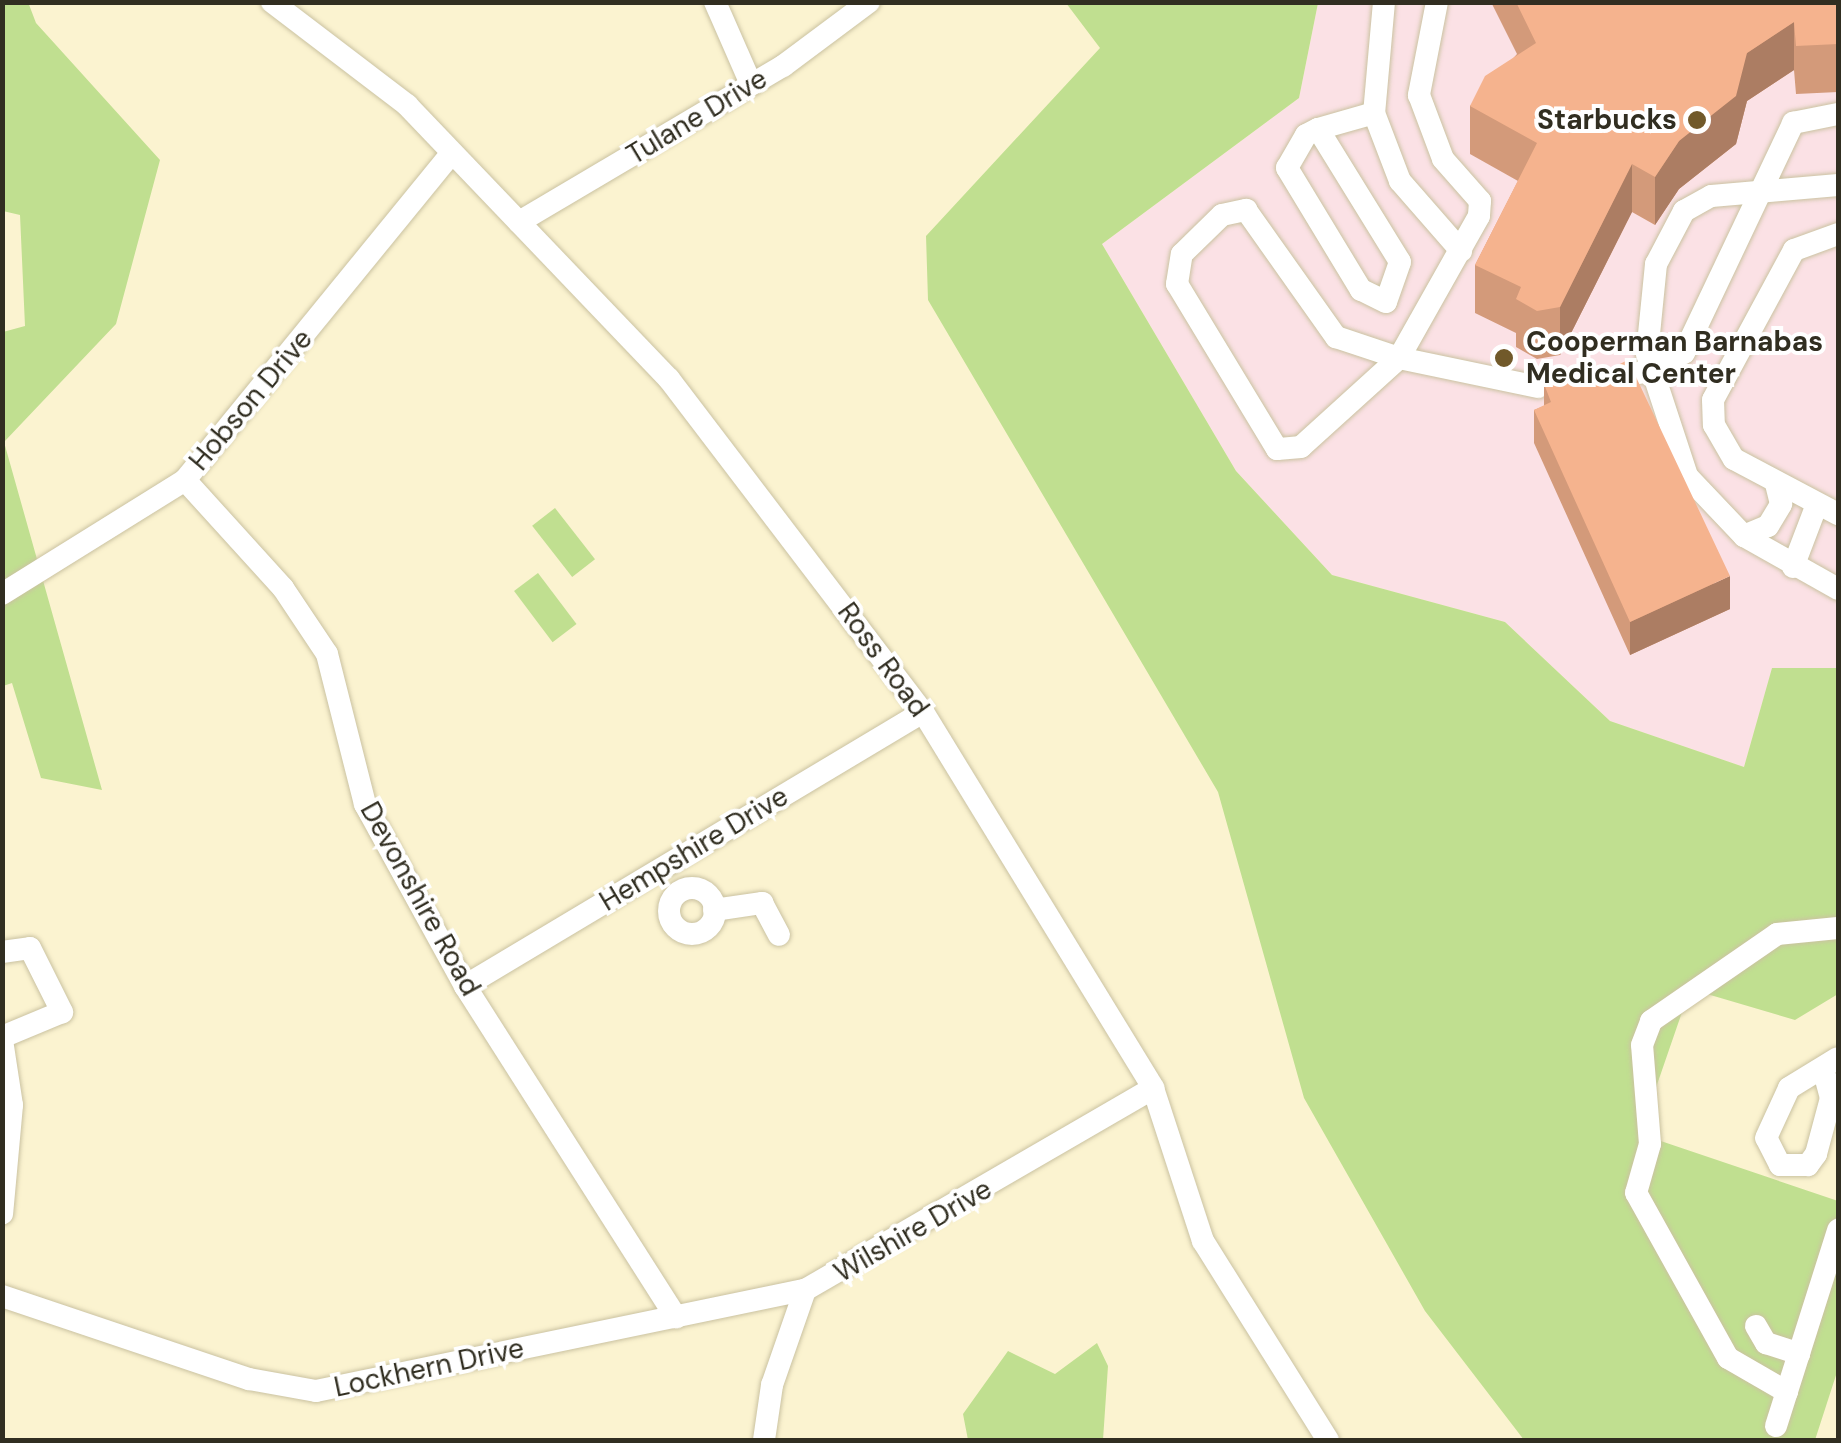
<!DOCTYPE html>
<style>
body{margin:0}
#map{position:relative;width:1841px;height:1443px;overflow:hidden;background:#fbf3d0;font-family:"DM Sans",sans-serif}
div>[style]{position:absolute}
.medical>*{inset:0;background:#fbe1e5}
.green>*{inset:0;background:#c0df90;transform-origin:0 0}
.roads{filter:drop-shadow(0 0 2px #cac2a1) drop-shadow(0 0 2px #cac2a1)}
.minor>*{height:22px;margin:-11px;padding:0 11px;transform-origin:11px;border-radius:11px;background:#fff}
.minor>.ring{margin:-11px;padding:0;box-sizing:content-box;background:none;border:22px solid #fff;border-radius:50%}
.wall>*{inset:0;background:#d39a7a}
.shaded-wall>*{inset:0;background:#ac7d63}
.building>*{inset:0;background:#f5b38e}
.dots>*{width:28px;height:28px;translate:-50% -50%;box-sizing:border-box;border:5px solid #fff;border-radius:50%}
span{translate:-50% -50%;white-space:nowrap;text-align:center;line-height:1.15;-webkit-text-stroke:8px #fff;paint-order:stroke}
.street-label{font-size:28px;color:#312e21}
.poi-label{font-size:28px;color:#312e21;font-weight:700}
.right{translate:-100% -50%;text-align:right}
.left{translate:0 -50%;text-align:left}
.frame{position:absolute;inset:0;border:5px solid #312e21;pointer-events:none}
</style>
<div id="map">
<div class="medical">
<i style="clip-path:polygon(1318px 3px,1838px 3px,1838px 668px,1772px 669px,1744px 767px,1610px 721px,1505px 622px,1332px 575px,1236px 471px,1102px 244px,1299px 98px)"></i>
</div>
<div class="green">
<i style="clip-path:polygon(28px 2px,36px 23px,160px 160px,116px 324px,4px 442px,102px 790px,41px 778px,12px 683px,3px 686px,3px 332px,25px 326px,20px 215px,3px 211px,2px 3px)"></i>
<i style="clip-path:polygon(1066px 3px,1318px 3px,1299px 98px,1102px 244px,1236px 471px,1332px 575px,1505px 622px,1610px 721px,1744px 767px,1772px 668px,1838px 668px,1838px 994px,1795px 1020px,1690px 989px,1640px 1134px,1838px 1201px,1838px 1369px,1815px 1440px,1524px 1440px,1425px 1311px,1304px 1098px,1218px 792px,928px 300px,926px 236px,1100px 48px)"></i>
<i style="left:555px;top:508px;width:65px;height:29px;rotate:52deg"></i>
<i style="left:538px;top:573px;width:64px;height:30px;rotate:53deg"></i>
<i style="clip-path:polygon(1097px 1343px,1108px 1366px,1103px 1440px,968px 1440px,963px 1414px,1008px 1351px,1055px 1374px)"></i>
</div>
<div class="roads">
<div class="minor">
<i style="left:272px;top:2px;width:170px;rotate:37.3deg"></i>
<i style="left:407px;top:105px;width:379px;rotate:46.3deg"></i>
<i style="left:669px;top:379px;width:419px;rotate:52.7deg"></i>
<i style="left:923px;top:712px;width:441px;rotate:58.5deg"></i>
<i style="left:1153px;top:1088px;width:161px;rotate:71.9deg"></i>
<i style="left:1203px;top:1241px;width:235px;rotate:57.9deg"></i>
<i style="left:715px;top:2px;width:90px;rotate:66.3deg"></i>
<i style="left:1384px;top:2px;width:111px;rotate:95.1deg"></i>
<i style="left:1374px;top:113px;width:73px;rotate:69.1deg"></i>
<i style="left:1400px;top:181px;width:93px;rotate:48.9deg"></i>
<i style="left:1437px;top:2px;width:95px;rotate:101deg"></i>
<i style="left:1419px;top:95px;width:68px;rotate:69.4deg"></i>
<i style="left:1443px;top:159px;width:56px;rotate:48.6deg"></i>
<i style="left:1480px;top:201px;width:15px;rotate:94deg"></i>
<i style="left:1479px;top:216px;width:163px;rotate:119.4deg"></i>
<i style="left:1399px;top:358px;width:132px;rotate:137.8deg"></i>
<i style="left:1301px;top:447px;width:24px;rotate:175deg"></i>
<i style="left:1277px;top:449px;width:193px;rotate:-121.2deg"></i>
<i style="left:1177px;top:284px;width:30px;rotate:-81deg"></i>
<i style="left:1182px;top:254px;width:56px;rotate:-44.3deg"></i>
<i style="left:1222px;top:215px;width:25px;rotate:-12deg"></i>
<i style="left:1246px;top:210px;width:156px;rotate:54.7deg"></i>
<i style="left:1336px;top:337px;width:66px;rotate:18.4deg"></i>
<i style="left:1399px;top:358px;width:142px;rotate:11.8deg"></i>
<i style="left:1318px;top:129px;width:156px;rotate:58.3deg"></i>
<i style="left:1400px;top:262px;width:42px;rotate:109.3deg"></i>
<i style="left:1386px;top:302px;width:28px;rotate:-154deg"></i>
<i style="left:1361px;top:290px;width:143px;rotate:-121.2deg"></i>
<i style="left:1287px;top:168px;width:38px;rotate:-60deg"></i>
<i style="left:1306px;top:135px;width:13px;rotate:-27deg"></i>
<i style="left:1318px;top:129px;width:58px;rotate:-15.9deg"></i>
<i style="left:1838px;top:185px;width:127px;rotate:175deg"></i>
<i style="left:1711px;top:196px;width:31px;rotate:151deg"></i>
<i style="left:1684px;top:211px;width:60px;rotate:117.8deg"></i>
<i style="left:1656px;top:264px;width:90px;rotate:95.7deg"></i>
<i style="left:1647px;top:354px;width:128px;rotate:71.8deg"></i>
<i style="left:1687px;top:476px;width:83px;rotate:46.5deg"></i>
<i style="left:1744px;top:536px;width:108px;rotate:29.4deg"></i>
<i style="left:519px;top:222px;width:307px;rotate:-30.6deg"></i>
<i style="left:783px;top:66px;width:107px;rotate:-36.7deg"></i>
<i style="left:1838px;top:234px;width:47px;rotate:160deg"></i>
<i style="left:1794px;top:250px;width:170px;rotate:118.4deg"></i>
<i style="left:1713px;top:400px;width:25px;rotate:88deg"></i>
<i style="left:1714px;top:425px;width:39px;rotate:60deg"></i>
<i style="left:1734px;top:459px;width:118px;rotate:27.9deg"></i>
<i style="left:1639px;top:373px;width:49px;rotate:-24deg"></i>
<i style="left:1684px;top:353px;width:255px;rotate:-64.6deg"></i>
<i style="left:1793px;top:123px;width:46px;rotate:-11.3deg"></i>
<i style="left:185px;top:480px;width:146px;rotate:47.8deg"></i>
<i style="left:283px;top:588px;width:79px;rotate:56.3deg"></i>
<i style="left:327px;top:654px;width:155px;rotate:75.8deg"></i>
<i style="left:365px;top:804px;width:208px;rotate:61.2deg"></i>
<i style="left:465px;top:986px;width:393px;rotate:57.5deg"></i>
<i style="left:1744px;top:536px;width:26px;rotate:-23deg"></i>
<i style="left:1768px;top:526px;width:26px;rotate:-59deg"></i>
<i style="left:1781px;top:504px;width:21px;rotate:-104deg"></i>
<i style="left:1793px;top:567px;width:67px;rotate:-69.1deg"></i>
<i style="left:2px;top:594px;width:216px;rotate:-31.9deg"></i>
<i style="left:185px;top:480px;width:422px;rotate:-50.8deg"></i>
<i class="ring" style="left:669px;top:888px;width:24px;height:24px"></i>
<i style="left:714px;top:910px;width:49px;rotate:-8.3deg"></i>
<i style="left:762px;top:903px;width:36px;rotate:62deg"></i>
<i style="left:2px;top:952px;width:28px;rotate:-8deg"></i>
<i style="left:30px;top:948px;width:72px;rotate:63.4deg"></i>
<i style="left:62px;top:1012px;width:65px;rotate:157.4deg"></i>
<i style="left:465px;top:986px;width:534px;rotate:-30.89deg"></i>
<i style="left:2px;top:1040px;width:66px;rotate:81.3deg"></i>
<i style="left:12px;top:1105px;width:109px;rotate:95.2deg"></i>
<i style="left:1824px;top:1072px;width:27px;rotate:75deg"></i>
<i style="left:1831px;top:1098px;width:58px;rotate:105deg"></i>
<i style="left:1816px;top:1154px;width:14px;rotate:126deg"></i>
<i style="left:1808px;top:1165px;width:28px;rotate:180deg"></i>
<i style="left:1780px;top:1165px;width:30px;rotate:-117deg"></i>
<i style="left:1766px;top:1138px;width:55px;rotate:-65.3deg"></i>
<i style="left:1789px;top:1088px;width:57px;rotate:-31.5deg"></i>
<i style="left:2px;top:1296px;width:261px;rotate:18.6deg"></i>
<i style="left:249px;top:1379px;width:68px;rotate:10.2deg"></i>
<i style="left:316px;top:1391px;width:499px;rotate:-11.7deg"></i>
<i style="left:1756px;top:1326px;width:20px;rotate:60deg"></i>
<i style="left:1766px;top:1343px;width:35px;rotate:18deg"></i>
<i style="left:1787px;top:1392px;width:68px;rotate:-150deg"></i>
<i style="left:1728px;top:1358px;width:189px;rotate:-119.1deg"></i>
<i style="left:1636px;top:1193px;width:51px;rotate:-74.1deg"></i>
<i style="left:1650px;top:1144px;width:99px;rotate:-94.6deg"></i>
<i style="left:1642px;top:1045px;width:26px;rotate:-69deg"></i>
<i style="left:1651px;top:1021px;width:153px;rotate:-34.6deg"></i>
<i style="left:1777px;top:934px;width:61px;rotate:-5.6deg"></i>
<i style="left:1776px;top:1426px;width:206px;rotate:-72.4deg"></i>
<i style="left:764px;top:1440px;width:56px;rotate:-81.7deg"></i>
<i style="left:772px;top:1385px;width:101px;rotate:-70.8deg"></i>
<i style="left:805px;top:1290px;width:402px;rotate:-30.1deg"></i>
</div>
</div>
<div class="wall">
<i style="clip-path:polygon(1491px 2px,1838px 2px,1838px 92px,1796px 94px,1794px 70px,1747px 101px,1736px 144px,1679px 189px,1655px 225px,1632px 212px,1560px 355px,1537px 359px,1516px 347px,1516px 333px,1475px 313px,1475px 265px,1518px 181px,1470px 154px,1470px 106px,1517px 54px)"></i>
<i style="clip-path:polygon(1585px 381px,1730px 609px,1630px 655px,1534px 443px,1534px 410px,1544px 406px,1544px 384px)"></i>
</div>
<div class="shaded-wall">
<i style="clip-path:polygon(1794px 22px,1794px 70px,1747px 101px,1736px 144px,1679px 189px,1655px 225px,1655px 177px,1679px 141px,1747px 53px)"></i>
<i style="clip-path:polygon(1632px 164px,1632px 212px,1560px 355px,1560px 307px)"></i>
<i style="clip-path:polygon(1730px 576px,1730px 609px,1630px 655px,1630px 622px)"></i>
</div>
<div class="building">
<i style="clip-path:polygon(1516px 2px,1838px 2px,1838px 44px,1796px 46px,1794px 22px,1747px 53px,1736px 96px,1679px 141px,1655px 177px,1632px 164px,1560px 307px,1537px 311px,1516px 299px,1521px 287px,1475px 265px,1537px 143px,1470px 106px,1485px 76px,1536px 43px)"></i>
<i style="clip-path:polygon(1628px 360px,1730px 576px,1630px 622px,1534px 410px,1551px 402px,1544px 384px,1580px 370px,1585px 381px)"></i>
</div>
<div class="dots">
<i style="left:1697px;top:120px;background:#71592a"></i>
<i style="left:1504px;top:358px;background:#71592a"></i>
</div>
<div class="street-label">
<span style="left:697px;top:117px;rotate:-31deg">Tulane Drive</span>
<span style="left:251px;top:400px;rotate:-50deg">Hobson Drive</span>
<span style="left:883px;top:660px;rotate:54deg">Ross Road</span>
<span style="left:694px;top:849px;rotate:-31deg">Hempshire Drive</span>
<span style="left:420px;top:899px;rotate:61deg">Devonshire Road</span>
<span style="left:913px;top:1231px;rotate:-30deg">Wilshire Drive</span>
<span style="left:429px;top:1368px;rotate:-12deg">Lockhern Drive</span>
</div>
<div class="poi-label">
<span class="right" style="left:1677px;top:120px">Starbucks</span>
<span class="left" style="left:1526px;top:358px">Cooperman Barnabas<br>Medical Center</span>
</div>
<div class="frame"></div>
</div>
